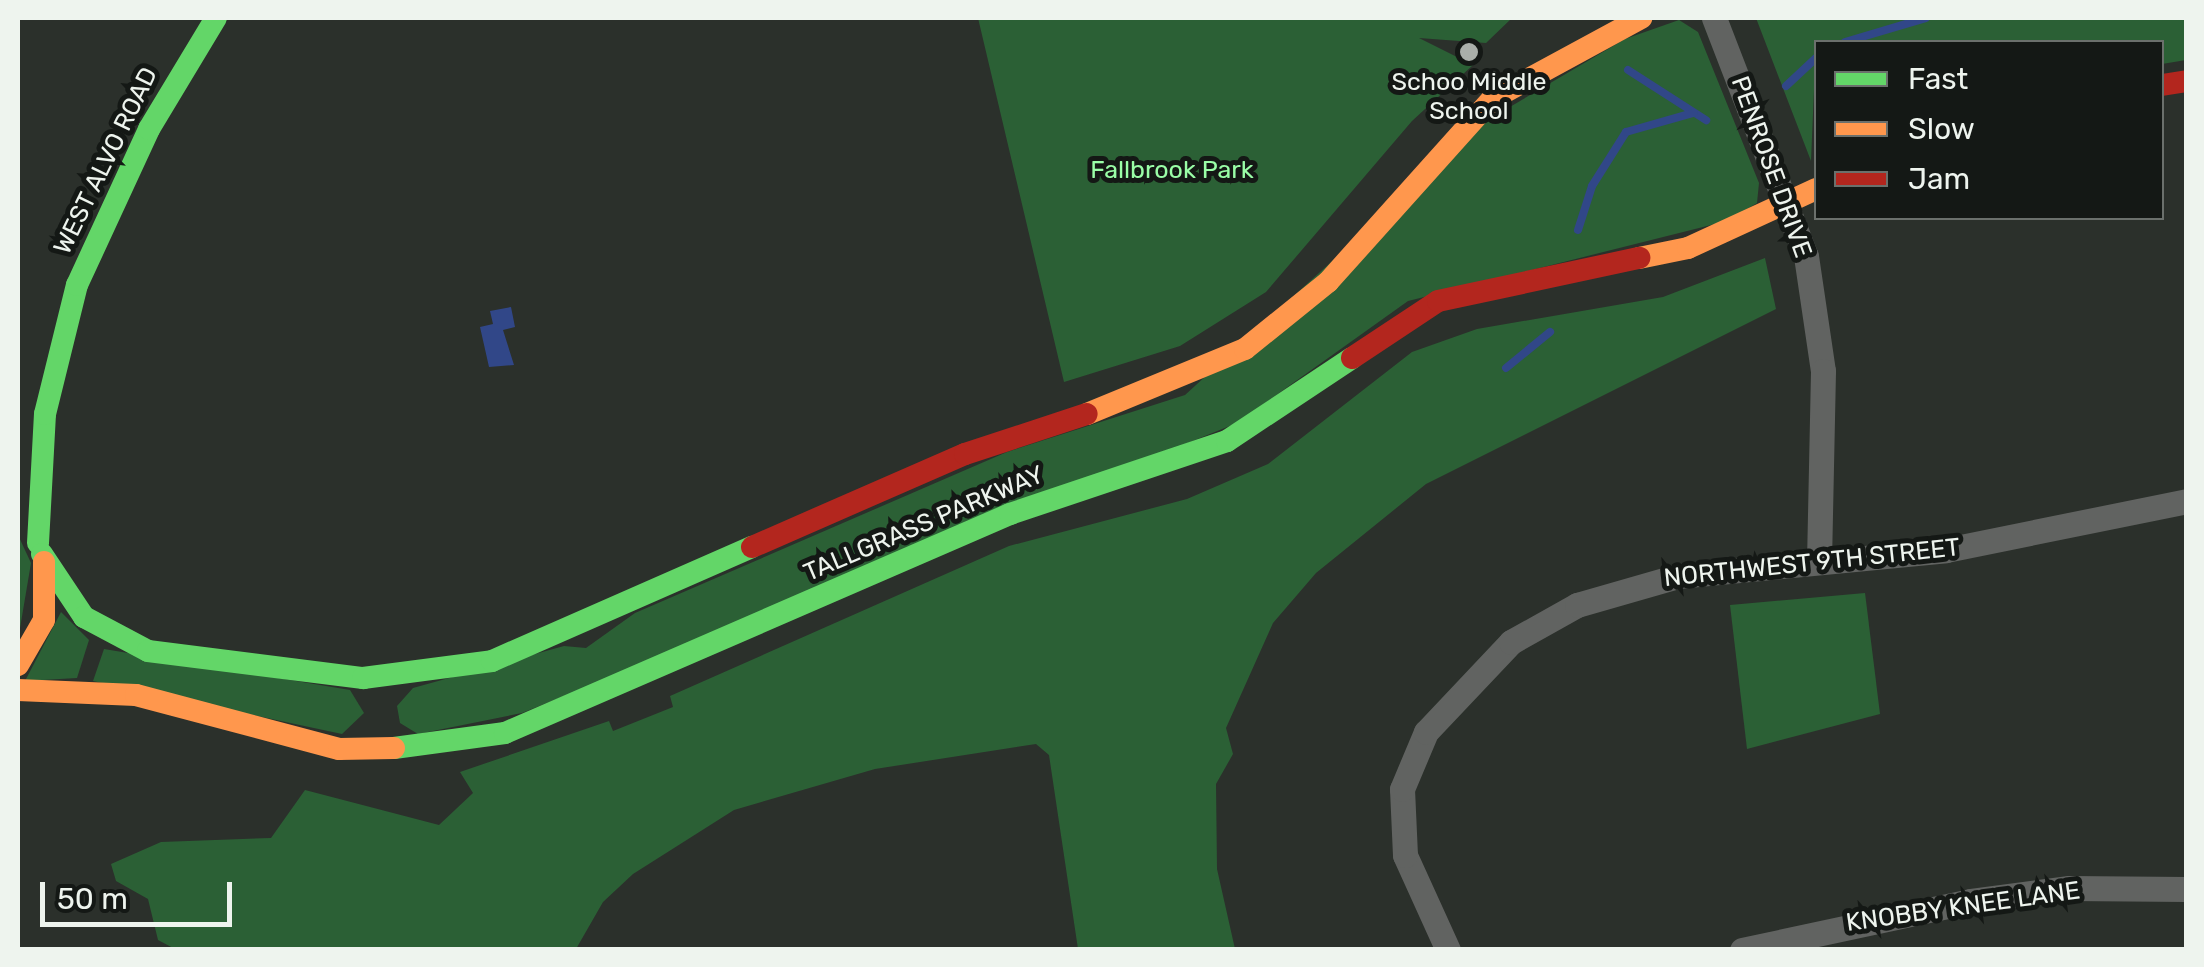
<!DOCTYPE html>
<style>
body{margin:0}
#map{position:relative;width:2204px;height:967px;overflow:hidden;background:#2b302b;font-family:Rubik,sans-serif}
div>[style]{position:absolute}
.green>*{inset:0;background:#2b6035}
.water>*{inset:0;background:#314788}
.stream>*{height:8px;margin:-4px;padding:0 4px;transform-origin:4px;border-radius:4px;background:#314788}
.street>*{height:25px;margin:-12.5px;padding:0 12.5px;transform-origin:12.5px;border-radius:12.5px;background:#616361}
.fast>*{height:22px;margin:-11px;padding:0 11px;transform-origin:11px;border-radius:11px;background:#63d668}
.slow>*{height:22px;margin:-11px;padding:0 11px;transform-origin:11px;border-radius:11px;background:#ff974d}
.jam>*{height:22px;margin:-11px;padding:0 11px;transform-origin:11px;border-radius:11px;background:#b3261e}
.dots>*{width:28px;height:28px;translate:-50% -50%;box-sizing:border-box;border:5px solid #141815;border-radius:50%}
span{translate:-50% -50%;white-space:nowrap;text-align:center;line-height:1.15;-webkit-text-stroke:10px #141815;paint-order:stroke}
.poi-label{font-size:25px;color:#eef4ee}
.street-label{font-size:25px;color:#eef4ee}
.park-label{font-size:25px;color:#9afea7}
.frame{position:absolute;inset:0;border:20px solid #eef4ee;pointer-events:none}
.legend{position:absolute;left:1814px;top:40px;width:350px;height:180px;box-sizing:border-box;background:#141815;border:2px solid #6b706c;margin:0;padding:12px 18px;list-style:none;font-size:30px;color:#eef4ee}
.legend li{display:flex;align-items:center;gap:20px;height:50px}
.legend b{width:50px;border:2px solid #6b706c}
.scale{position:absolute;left:40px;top:882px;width:192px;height:45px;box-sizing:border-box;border:5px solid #eef4ee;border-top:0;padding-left:12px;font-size:30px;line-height:35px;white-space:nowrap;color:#eef4ee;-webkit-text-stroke:8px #141815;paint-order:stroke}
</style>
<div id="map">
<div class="green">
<i style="clip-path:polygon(978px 18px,1512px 18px,1486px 43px,1419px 38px,1473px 65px,1412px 121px,1266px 292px,1180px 346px,1064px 382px)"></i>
<i style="clip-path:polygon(1756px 18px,2186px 18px,2186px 60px,2162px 64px,2162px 42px,1816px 42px,1811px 161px)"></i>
<i style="clip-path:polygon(1679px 20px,1698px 32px,1759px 183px,1757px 203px,1727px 221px,1408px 301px,1237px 423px,522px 713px,418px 734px,400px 723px,397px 706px,413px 688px,564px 646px,586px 648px,635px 613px,1007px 452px,1185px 395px,1486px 121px,1625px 39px)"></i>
<i style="clip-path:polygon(1765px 258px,1776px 309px,1426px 484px,1316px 573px,1273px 623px,1226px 728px,1233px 754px,1216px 784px,1217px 869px,1235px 949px,1078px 949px,1049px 755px,1036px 744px,875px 769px,734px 810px,633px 874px,603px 902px,576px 949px,175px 949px,158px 940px,148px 899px,116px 881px,111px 864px,161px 842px,271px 838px,305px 790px,439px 825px,473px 793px,460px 772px,609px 721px,613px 731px,673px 707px,670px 696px,1009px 546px,1187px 499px,1268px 464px,1412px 352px,1477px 329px,1663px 297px)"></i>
<i style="clip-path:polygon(18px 535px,31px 563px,18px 640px)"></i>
<i style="clip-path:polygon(1865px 593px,1880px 714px,1747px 749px,1730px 605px)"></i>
<i style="clip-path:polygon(61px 612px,89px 640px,77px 678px,25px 681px)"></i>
<i style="clip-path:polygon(104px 649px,350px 690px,364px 713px,342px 734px,93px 681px)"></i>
</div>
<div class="water">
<i style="clip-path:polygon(511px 307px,515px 327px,503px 330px,514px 365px,489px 367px,480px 327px,493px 324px,490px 311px)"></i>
</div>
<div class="stream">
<i style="left:1845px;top:42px;width:84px;rotate:-16.5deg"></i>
<i style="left:1628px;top:70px;width:93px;rotate:32.7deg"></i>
<i style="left:1786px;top:86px;width:41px;rotate:-43deg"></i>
<i style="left:1578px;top:230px;width:46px;rotate:-72.3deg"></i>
<i style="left:1592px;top:186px;width:64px;rotate:-57.8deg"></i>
<i style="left:1626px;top:132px;width:70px;rotate:-15.8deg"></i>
<i style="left:1506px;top:368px;width:57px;rotate:-39.3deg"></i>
</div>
<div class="street">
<i style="left:1714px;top:18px;width:255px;rotate:68.9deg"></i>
<i style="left:1806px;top:256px;width:116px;rotate:81.6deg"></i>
<i style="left:1823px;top:371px;width:188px;rotate:91.2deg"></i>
<i style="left:1448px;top:950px;width:104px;rotate:-114.4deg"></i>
<i style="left:1405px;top:855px;width:66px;rotate:-92.6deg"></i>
<i style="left:1402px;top:789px;width:62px;rotate:-67.2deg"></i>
<i style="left:1426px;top:732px;width:124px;rotate:-46.6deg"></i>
<i style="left:1511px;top:642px;width:76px;rotate:-29.3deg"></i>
<i style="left:1577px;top:605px;width:105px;rotate:-16deg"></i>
<i style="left:1678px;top:576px;width:269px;rotate:-5.5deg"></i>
<i style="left:1946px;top:550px;width:245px;rotate:-11.5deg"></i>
<i style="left:1742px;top:950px;width:234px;rotate:-12.1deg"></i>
<i style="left:1971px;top:901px;width:99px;rotate:-7.6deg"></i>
<i style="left:2069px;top:888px;width:117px;rotate:0.5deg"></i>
</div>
<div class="fast">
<i style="left:38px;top:543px;width:129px;rotate:-86.9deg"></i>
<i style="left:45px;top:414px;width:133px;rotate:-76.1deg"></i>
<i style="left:77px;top:285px;width:172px;rotate:-65.2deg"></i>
<i style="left:149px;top:129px;width:130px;rotate:-58.9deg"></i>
<i style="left:42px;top:554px;width:76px;rotate:56.3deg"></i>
<i style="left:84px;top:617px;width:72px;rotate:28deg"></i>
<i style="left:148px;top:651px;width:217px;rotate:7.2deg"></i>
<i style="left:363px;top:678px;width:130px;rotate:-7.5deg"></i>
<i style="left:492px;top:661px;width:284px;rotate:-23.7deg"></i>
<i style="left:394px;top:748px;width:112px;rotate:-7.7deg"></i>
<i style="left:505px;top:733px;width:550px;rotate:-23.44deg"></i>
<i style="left:1010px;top:514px;width:229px;rotate:-18.6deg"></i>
<i style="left:1227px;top:441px;width:150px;rotate:-33.6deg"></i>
</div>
<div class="slow">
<i style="left:1639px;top:258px;width:50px;rotate:-11.5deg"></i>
<i style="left:1688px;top:248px;width:141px;rotate:-24.7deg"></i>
<i style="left:1087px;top:414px;width:171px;rotate:-22.4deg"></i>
<i style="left:1245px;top:349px;width:107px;rotate:-38.9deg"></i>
<i style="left:1328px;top:282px;width:246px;rotate:-48.1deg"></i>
<i style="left:1492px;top:99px;width:170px;rotate:-28.5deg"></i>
<i style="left:18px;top:665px;width:52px;rotate:-60deg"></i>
<i style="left:44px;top:620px;width:58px;rotate:-90deg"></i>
<i style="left:18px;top:690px;width:118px;rotate:2.4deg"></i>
<i style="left:136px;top:695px;width:210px;rotate:14.9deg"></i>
<i style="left:339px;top:749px;width:55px;rotate:-1deg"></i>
</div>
<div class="jam">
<i style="left:2162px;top:85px;width:24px;rotate:-9deg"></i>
<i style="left:1352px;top:358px;width:103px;rotate:-33.5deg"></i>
<i style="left:1438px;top:301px;width:206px;rotate:-12.1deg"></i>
<i style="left:752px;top:547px;width:232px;rotate:-23.6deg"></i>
<i style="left:965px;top:454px;width:128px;rotate:-18.2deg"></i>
</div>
<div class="dots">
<i style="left:1469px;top:52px;background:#aaafaa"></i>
</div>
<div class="poi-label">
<span style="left:1469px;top:97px">Schoo Middle<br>School</span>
</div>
<div class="street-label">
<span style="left:106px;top:161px;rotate:-64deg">WEST ALVO ROAD</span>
<span style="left:1771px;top:167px;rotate:70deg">PENROSE DRIVE</span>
<span style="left:924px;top:524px;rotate:-23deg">TALLGRASS PARKWAY</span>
<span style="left:1812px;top:563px;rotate:-6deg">NORTHWEST 9TH STREET</span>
<span style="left:1963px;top:907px;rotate:-8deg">KNOBBY KNEE LANE</span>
</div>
<div class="park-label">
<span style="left:1172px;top:170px">Fallbrook Park</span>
</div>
<div class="frame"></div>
<ul class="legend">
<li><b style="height:12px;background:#63d668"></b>Fast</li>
<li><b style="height:12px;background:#ff974d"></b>Slow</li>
<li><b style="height:12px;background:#b3261e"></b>Jam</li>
</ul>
<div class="scale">50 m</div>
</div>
